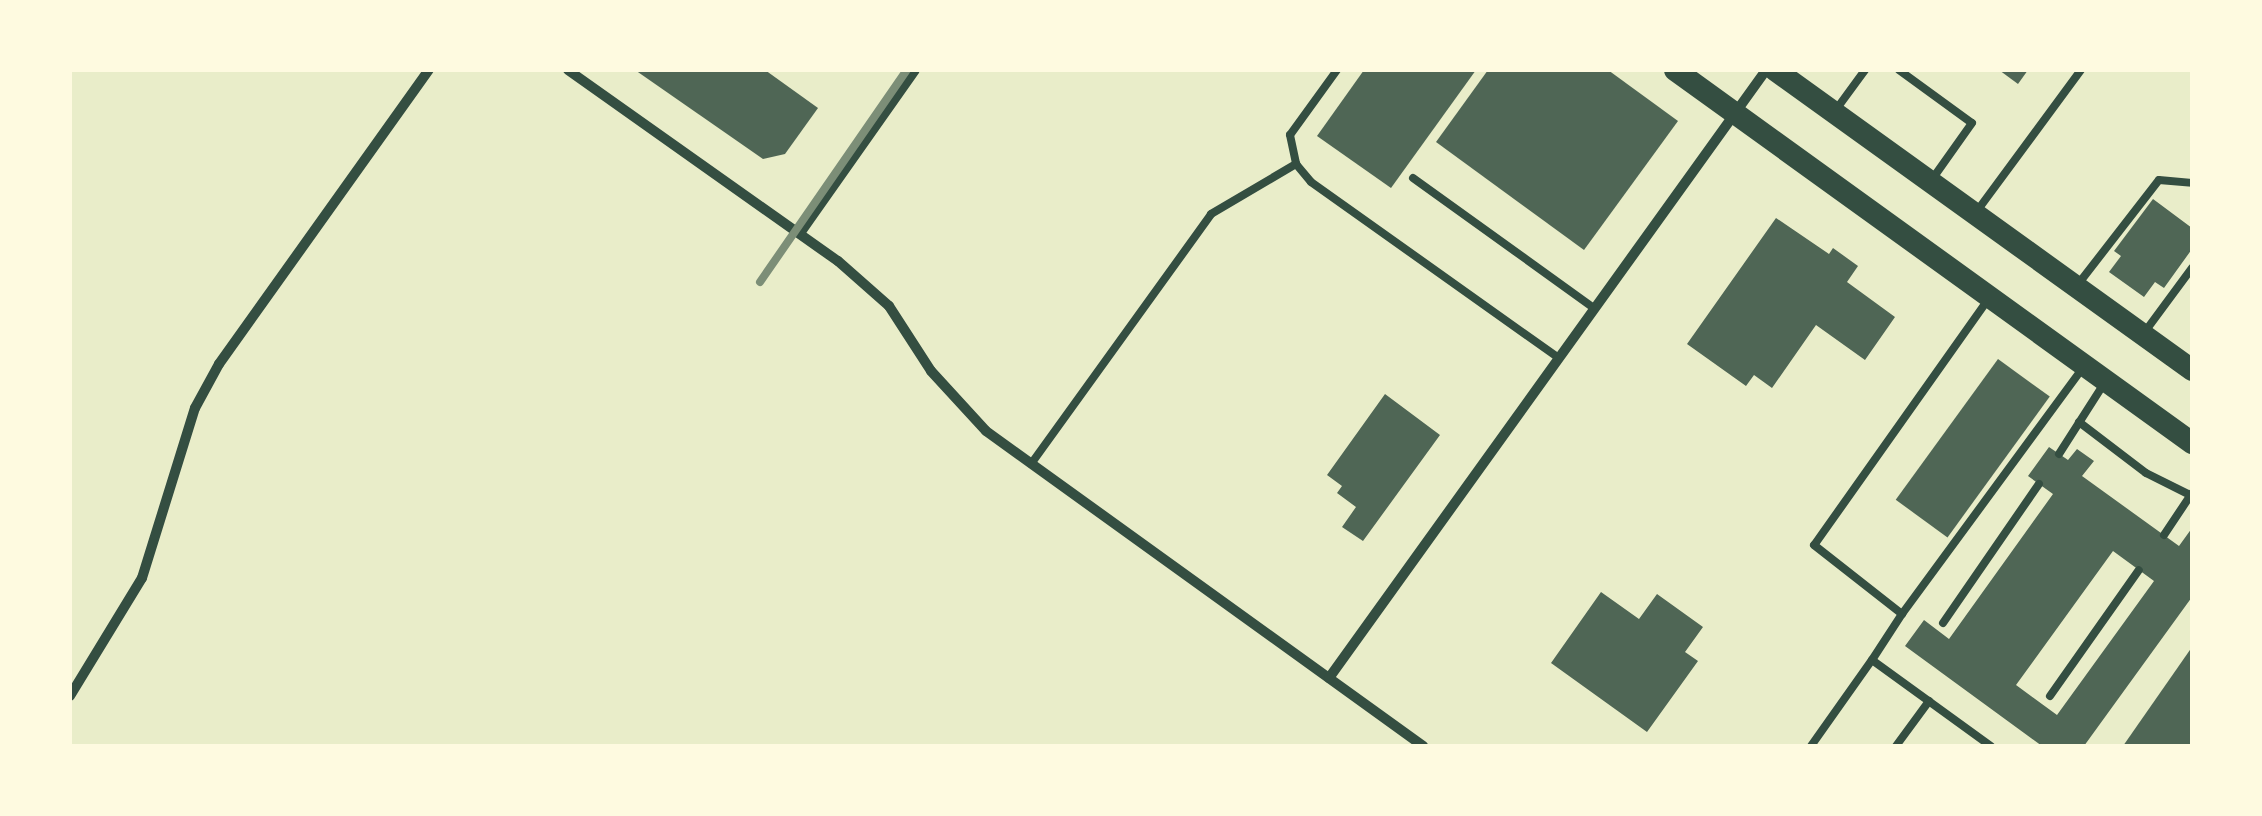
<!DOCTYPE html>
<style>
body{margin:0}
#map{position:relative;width:2262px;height:816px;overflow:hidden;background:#e9edc9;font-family:Overpass,sans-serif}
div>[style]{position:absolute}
.building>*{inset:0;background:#4f6655;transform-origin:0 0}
.service>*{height:8px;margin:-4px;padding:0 4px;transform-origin:4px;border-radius:4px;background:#344e41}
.minor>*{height:10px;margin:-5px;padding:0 5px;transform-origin:5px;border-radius:5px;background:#344e41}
.primary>*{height:22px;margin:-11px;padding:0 11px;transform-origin:11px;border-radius:11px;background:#344e41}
.rail>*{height:8px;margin:-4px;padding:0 4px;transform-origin:4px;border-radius:4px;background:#7c8e77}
span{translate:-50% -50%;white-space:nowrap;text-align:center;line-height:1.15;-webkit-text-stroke:9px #fefae0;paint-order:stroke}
.frame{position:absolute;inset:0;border:72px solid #fefae0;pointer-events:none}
</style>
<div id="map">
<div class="building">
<i style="clip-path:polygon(635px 70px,765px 70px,818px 108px,785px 154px,763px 159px)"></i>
<i style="clip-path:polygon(1364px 70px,1476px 70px,1391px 188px,1317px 136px)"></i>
<i style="clip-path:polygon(1488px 70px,1608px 70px,1678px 121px,1584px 250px,1436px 142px)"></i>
<i style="clip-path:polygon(1999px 70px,2028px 70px,2018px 84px)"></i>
<i style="clip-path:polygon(2153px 199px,2192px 228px,2192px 249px,2164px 288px,2155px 282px,2144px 297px,2109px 272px,2121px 256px,2114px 251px)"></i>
<i style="clip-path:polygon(1776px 218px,1829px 254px,1833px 248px,1858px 266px,1847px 282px,1895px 317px,1865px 360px,1816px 325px,1772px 388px,1754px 375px,1746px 386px,1687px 344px)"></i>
<i style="left:1998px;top:359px;width:64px;height:174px;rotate:36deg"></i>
<i style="clip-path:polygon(1385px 394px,1440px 435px,1363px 541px,1342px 527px,1356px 507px,1337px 493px,1342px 486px,1327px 475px)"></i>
<i style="clip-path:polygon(evenodd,2049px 447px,2068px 460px,2077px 449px,2094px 461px,2082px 476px,2179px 546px,2192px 528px,2192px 597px,2084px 746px,2042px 746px,1905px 646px,1924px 620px,1949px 639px,2053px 494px,2028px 476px,2049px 447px,2113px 551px,2154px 581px,2057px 715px,2016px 685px,2113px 551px)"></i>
<i style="clip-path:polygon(1601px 592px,1639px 619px,1657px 594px,1703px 627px,1685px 652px,1698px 661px,1647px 732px,1551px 663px)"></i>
<i style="clip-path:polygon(2192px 647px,2192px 746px,2123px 746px)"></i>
</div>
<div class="service">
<i style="left:1337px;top:70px;width:80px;rotate:125.9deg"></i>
<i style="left:1290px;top:135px;width:30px;rotate:78deg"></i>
<i style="left:1296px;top:164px;width:23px;rotate:50deg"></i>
<i style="left:1311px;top:182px;width:304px;rotate:35.4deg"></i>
<i style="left:1899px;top:70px;width:90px;rotate:36deg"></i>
<i style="left:1972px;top:123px;width:67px;rotate:125.3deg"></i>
<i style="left:1835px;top:111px;width:51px;rotate:-53.8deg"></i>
<i style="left:1413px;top:178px;width:223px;rotate:35.7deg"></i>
<i style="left:1977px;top:211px;width:175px;rotate:-53.6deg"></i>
<i style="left:2079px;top:283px;width:130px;rotate:-52.2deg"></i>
<i style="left:2159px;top:180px;width:33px;rotate:5deg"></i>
<i style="left:1987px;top:301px;width:299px;rotate:125.3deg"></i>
<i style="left:1814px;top:545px;width:112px;rotate:38.1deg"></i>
<i style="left:1902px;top:614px;width:304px;rotate:-53.7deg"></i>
<i style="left:2144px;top:333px;width:81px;rotate:-53.6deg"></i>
<i style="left:2079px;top:422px;width:84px;rotate:37.3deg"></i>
<i style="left:2146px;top:473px;width:49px;rotate:26.6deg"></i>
<i style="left:2059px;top:454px;width:85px;rotate:-57.4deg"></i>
<i style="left:1031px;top:464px;width:308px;rotate:-54.2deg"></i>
<i style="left:1211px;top:214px;width:99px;rotate:-30.5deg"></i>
<i style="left:2164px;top:535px;width:50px;rotate:-56.3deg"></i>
<i style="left:1943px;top:623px;width:169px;rotate:-55.4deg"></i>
<i style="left:1872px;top:660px;width:55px;rotate:-56.9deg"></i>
<i style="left:2050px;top:696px;width:154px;rotate:-54.8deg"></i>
<i style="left:1811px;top:746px;width:105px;rotate:-54.7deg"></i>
<i style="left:1872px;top:660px;width:147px;rotate:35.9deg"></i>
<i style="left:1896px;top:746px;width:56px;rotate:-53.7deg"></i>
</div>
<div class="minor">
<i style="left:568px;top:70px;width:331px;rotate:35.3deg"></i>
<i style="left:838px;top:261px;width:68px;rotate:41.4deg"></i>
<i style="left:889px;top:306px;width:77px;rotate:57.1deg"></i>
<i style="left:931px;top:371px;width:81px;rotate:47.5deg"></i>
<i style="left:986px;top:431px;width:539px;rotate:35.78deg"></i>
<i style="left:800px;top:233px;width:199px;rotate:-54.8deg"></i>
<i style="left:1329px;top:678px;width:749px;rotate:-54.29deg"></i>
<i style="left:70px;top:696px;width:138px;rotate:-58.6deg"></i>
<i style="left:142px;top:578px;width:178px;rotate:-72.7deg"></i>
<i style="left:195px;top:408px;width:50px;rotate:-61.4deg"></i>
<i style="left:219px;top:364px;width:361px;rotate:-54.5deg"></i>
</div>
<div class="primary">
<i style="left:1675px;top:70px;width:638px;rotate:35.81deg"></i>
<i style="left:1775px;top:70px;width:514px;rotate:35.73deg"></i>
</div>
<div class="rail">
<i style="left:760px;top:282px;width:258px;rotate:-55.3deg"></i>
</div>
<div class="frame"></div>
</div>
